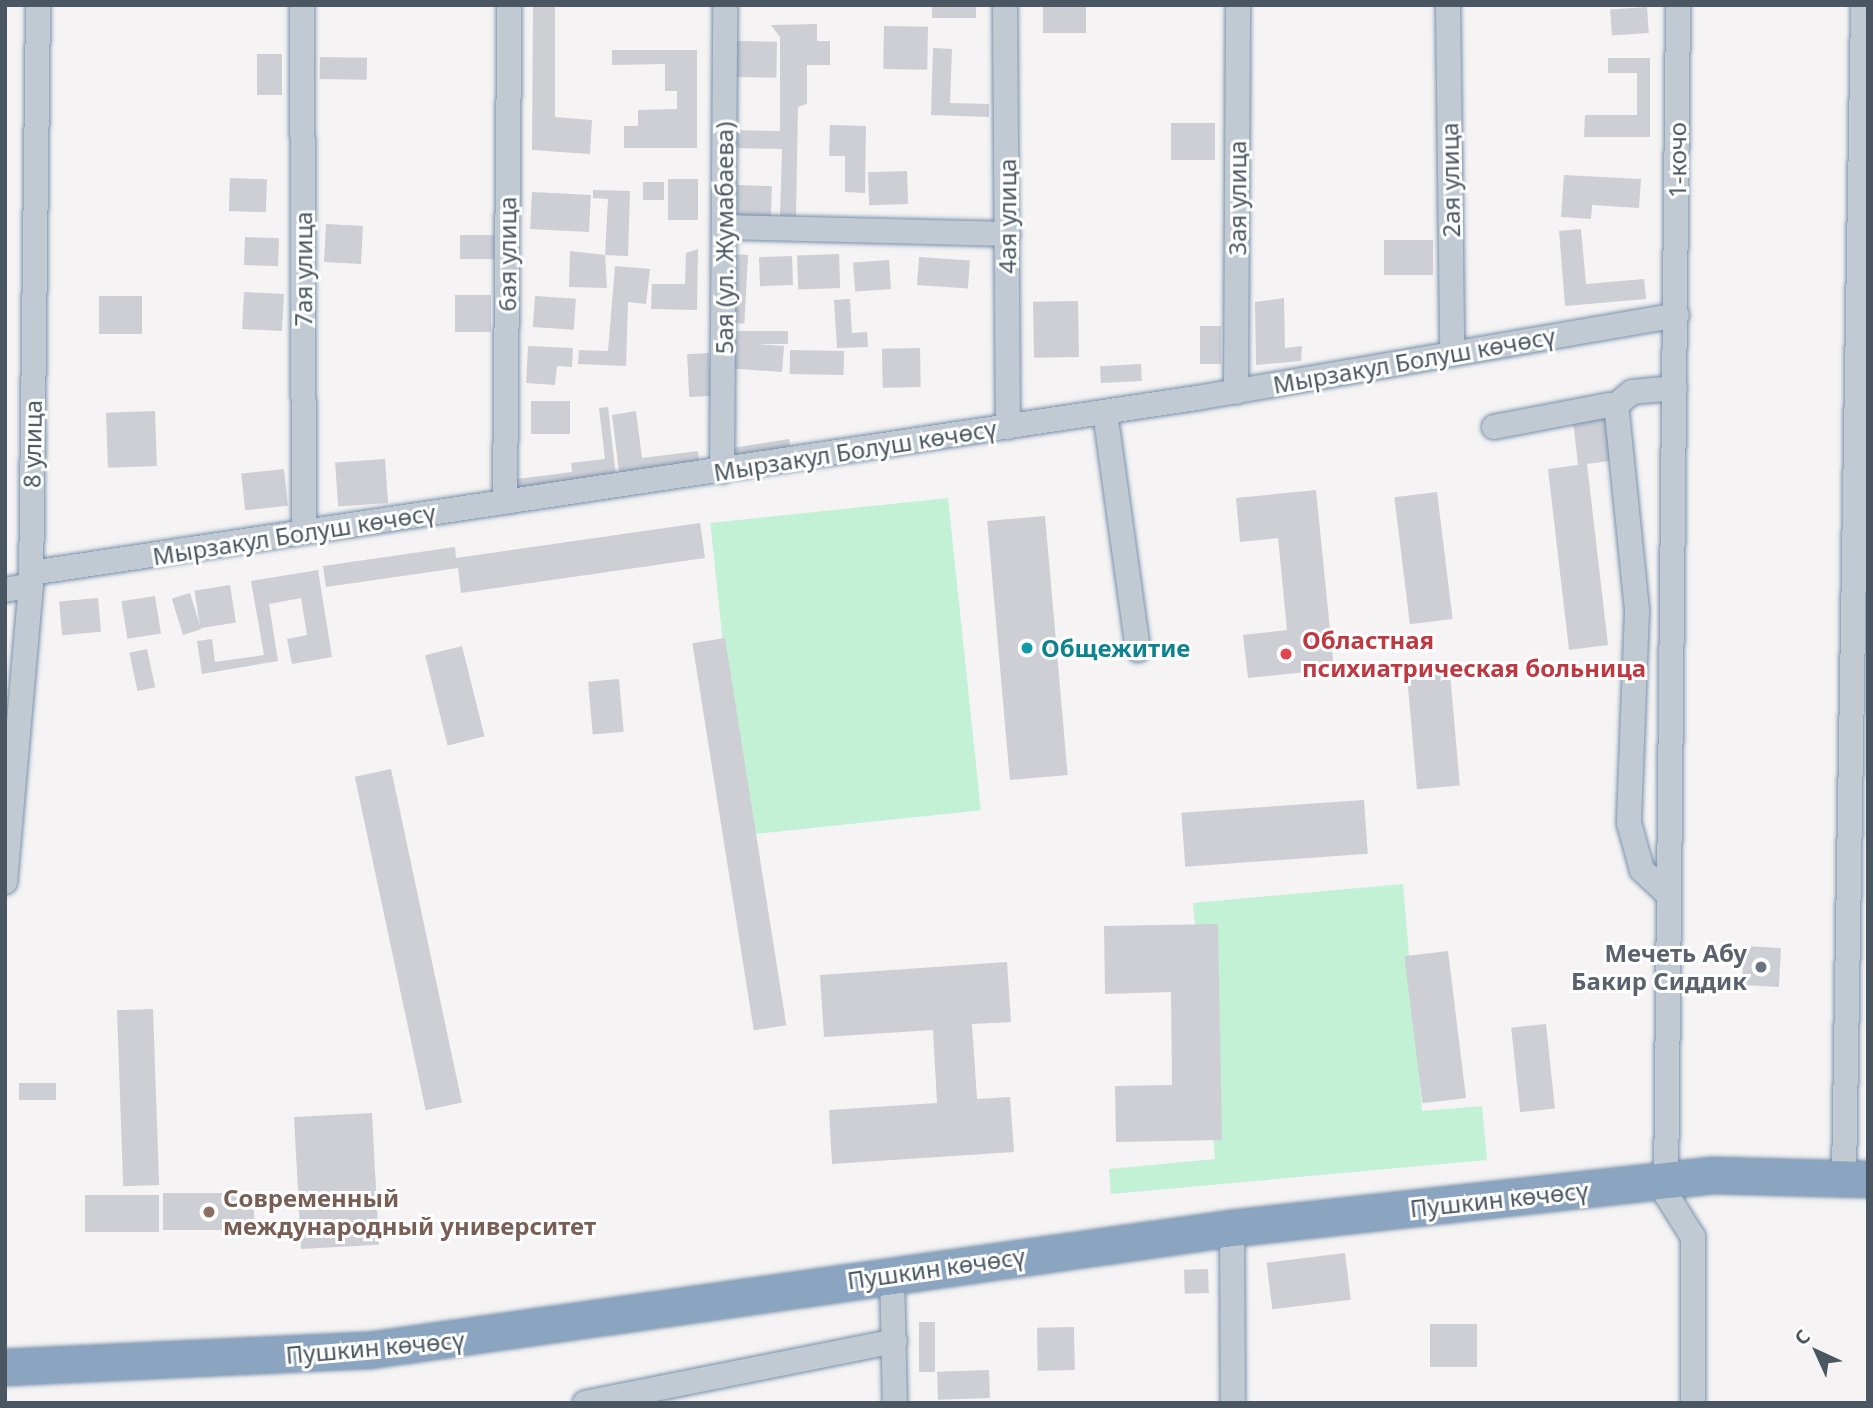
<!DOCTYPE html>
<meta charset="utf-8">
<style>
body{margin:0}
#map{position:relative;width:1873px;height:1408px;overflow:hidden;background:#f5f3f3;font-family:"Noto Sans",sans-serif}
div>[style]{position:absolute}
.green>*{inset:0;background:#c3f1d5;transform-origin:0 0}
.building>*{inset:0;background:#cdcfd5;transform-origin:0 0}
.roads{filter:drop-shadow(0 0 2px #7690ad) drop-shadow(0 0 2px #7690ad)}
.minor>*{height:24px;margin:-12px;padding:0 12px;transform-origin:12px;border-radius:12px;background:#c1cad2}
.highway>*{height:35px;margin:-17.5px;padding:0 17.5px;transform-origin:17.5px;border-radius:17.5px;background:#8ba5c1}
.dots>*{width:19px;height:19px;translate:-50% -50%;box-sizing:border-box;border:4px solid #fff;border-radius:50%}
span{translate:-50% -50%;white-space:nowrap;text-align:center;line-height:1.15;-webkit-text-stroke:6px #fff;paint-order:stroke}
.street-label{font-size:24px;color:#4a5661}
.health-label{font-size:24px;color:#be3a42;font-weight:700}
.left{translate:0 -50%;text-align:left}
.culture-label{font-size:24px;color:#0d838f;font-weight:700}
.worship-label{font-size:24px;color:#5b616d;font-weight:700}
.right{translate:-100% -50%;text-align:right}
.education-label{font-size:24px;color:#785e54;font-weight:700}
.frame{position:absolute;inset:0;border:7px solid #4a5661;pointer-events:none}
.north{position:absolute;left:1782px;top:1317px;width:70px;height:70px;-webkit-text-stroke:5px #fff;paint-order:stroke;rotate:315deg;font-size:19px;font-weight:700;line-height:28px;text-align:center;color:#4a5661}
.north::after{content:'';display:block;margin:auto;width:24px;height:32px;background:#4a5661;clip-path:polygon(50% 0,100% 100%,50% 72%,0 100%)}
</style>
<div id="map">
<div class="green">
<i style="left:948px;top:498px;width:314px;height:239px;rotate:84deg"></i>
<i style="clip-path:polygon(1403px 884px,1422px 1111px,1482px 1106px,1487px 1160px,1111px 1194px,1109px 1169px,1215px 1159px,1193px 903px)"></i>
</div>
<div class="building">
<i style="clip-path:polygon(533px 5px,555px 5px,555px 117px,592px 120px,590px 154px,532px 150px)"></i>
<i style="left:932px;top:5px;width:44px;height:13px"></i>
<i style="left:1043px;top:5px;width:43px;height:28px"></i>
<i style="left:1647px;top:7px;width:26px;height:37px;rotate:86deg"></i>
<i style="clip-path:polygon(817px 24px,817px 41px,830px 41px,830px 65px,807px 65px,807px 104px,798px 107px,796px 218px,780px 217px,782px 149px,732px 148px,732px 130px,780px 131px,780px 37px,771px 25px)"></i>
<i style="left:884px;top:26px;width:44px;height:43px;rotate:1deg"></i>
<i style="left:735px;top:41px;width:42px;height:36px;rotate:1deg"></i>
<i style="clip-path:polygon(933px 48px,952px 49px,950px 103px,989px 104px,989px 117px,931px 115px)"></i>
<i style="clip-path:polygon(612px 50px,697px 50px,697px 148px,624px 148px,624px 126px,638px 126px,638px 110px,677px 109px,677px 91px,665px 91px,665px 64px,612px 65px)"></i>
<i style="left:257px;top:54px;width:25px;height:41px"></i>
<i style="left:320px;top:57px;width:47px;height:22px;rotate:1deg"></i>
<i style="clip-path:polygon(1608px 58px,1650px 58px,1650px 137px,1584px 137px,1585px 115px,1637px 115px,1637px 73px,1608px 73px)"></i>
<i style="left:1171px;top:123px;width:44px;height:37px"></i>
<i style="clip-path:polygon(830px 125px,866px 126px,865px 193px,845px 192px,845px 156px,829px 156px)"></i>
<i style="left:907px;top:171px;width:33px;height:39px;rotate:88deg"></i>
<i style="clip-path:polygon(1564px 175px,1641px 179px,1639px 208px,1592px 205px,1591px 219px,1561px 217px)"></i>
<i style="left:230px;top:178px;width:37px;height:33px;rotate:2deg"></i>
<i style="left:668px;top:179px;width:30px;height:41px"></i>
<i style="left:643px;top:182px;width:21px;height:18px"></i>
<i style="left:737px;top:185px;width:35px;height:31px;rotate:2deg"></i>
<i style="clip-path:polygon(593px 190px,630px 191px,628px 256px,605px 255px,607px 288px,569px 287px,570px 251px,605px 255px,608px 199px,593px 198px)"></i>
<i style="left:532px;top:192px;width:59px;height:37px;rotate:3deg"></i>
<i style="left:326px;top:224px;width:37px;height:38px;rotate:3deg"></i>
<i style="clip-path:polygon(1581px 229px,1586px 284px,1644px 279px,1646px 299px,1565px 306px,1559px 231px)"></i>
<i style="left:460px;top:235px;width:34px;height:24px"></i>
<i style="left:245px;top:237px;width:34px;height:28px;rotate:2deg"></i>
<i style="left:1384px;top:240px;width:49px;height:35px"></i>
<i style="clip-path:polygon(698px 249px,697px 310px,651px 309px,652px 284px,685px 284px,686px 253px)"></i>
<i style="left:730px;top:254px;width:18px;height:69px;rotate:3deg"></i>
<i style="left:839px;top:254px;width:34px;height:42px;rotate:88deg"></i>
<i style="left:792px;top:256px;width:29px;height:33px;rotate:88deg"></i>
<i style="left:919px;top:257px;width:51px;height:28px;rotate:4deg"></i>
<i style="left:889px;top:260px;width:29px;height:36px;rotate:86deg"></i>
<i style="clip-path:polygon(615px 266px,650px 269px,646px 304px,628px 302px,626px 366px,578px 364px,579px 350px,608px 351px)"></i>
<i style="left:244px;top:292px;width:40px;height:37px;rotate:3deg"></i>
<i style="left:455px;top:295px;width:36px;height:37px"></i>
<i style="left:99px;top:296px;width:43px;height:38px"></i>
<i style="left:535px;top:296px;width:41px;height:31px;rotate:4deg"></i>
<i style="clip-path:polygon(1284px 298px,1285px 348px,1302px 346px,1301px 361px,1256px 365px,1255px 302px)"></i>
<i style="clip-path:polygon(850px 299px,852px 333px,867px 332px,868px 347px,837px 348px,834px 300px)"></i>
<i style="left:1078px;top:301px;width:56px;height:45px;rotate:89deg"></i>
<i style="left:1221px;top:326px;width:38px;height:21px;rotate:90deg"></i>
<i style="left:734px;top:331px;width:54px;height:13px"></i>
<i style="clip-path:polygon(528px 346px,573px 348px,572px 367px,557px 366px,555px 385px,526px 383px)"></i>
<i style="left:784px;top:346px;width:26px;height:51px;rotate:94deg"></i>
<i style="left:920px;top:348px;width:39px;height:38px;rotate:89deg"></i>
<i style="left:790px;top:350px;width:54px;height:24px;rotate:1deg"></i>
<i style="left:709px;top:353px;width:43px;height:22px;rotate:87deg"></i>
<i style="left:1141px;top:364px;width:17px;height:41px;rotate:87deg"></i>
<i style="left:531px;top:401px;width:39px;height:33px"></i>
<i style="clip-path:polygon(608px 407px,617px 485px,519px 497px,517px 479px,572px 472px,571px 463px,605px 459px,599px 408px)"></i>
<i style="left:155px;top:411px;width:55px;height:49px;rotate:88deg"></i>
<i style="clip-path:polygon(636px 411px,642px 458px,698px 451px,700px 470px,620px 480px,612px 415px)"></i>
<i style="clip-path:polygon(1611px 415px,1616px 460px,1587px 464px,1608px 645px,1569px 650px,1548px 469px,1578px 465px,1573px 419px)"></i>
<i style="left:789px;top:439px;width:13px;height:61px;rotate:81deg"></i>
<i style="left:385px;top:459px;width:44px;height:50px;rotate:86deg"></i>
<i style="left:284px;top:469px;width:37px;height:43px;rotate:84deg"></i>
<i style="clip-path:polygon(1316px 490px,1334px 669px,1248px 678px,1243px 635px,1287px 630px,1278px 538px,1240px 542px,1236px 498px)"></i>
<i style="left:1437px;top:492px;width:128px;height:43px;rotate:83deg"></i>
<i style="left:1045px;top:516px;width:260px;height:58px;rotate:85deg"></i>
<i style="clip-path:polygon(700px 523px,705px 558px,461px 593px,458px 568px,326px 587px,323px 566px,455px 547px,456px 558px)"></i>
<i style="clip-path:polygon(318px 570px,332px 657px,292px 664px,287px 639px,307px 635px,301px 598px,269px 604px,278px 661px,202px 674px,197px 641px,212px 639px,215px 662px,264px 655px,251px 581px)"></i>
<i style="left:230px;top:585px;width:38px;height:36px;rotate:81deg"></i>
<i style="left:190px;top:593px;width:38px;height:19px;rotate:73deg"></i>
<i style="left:155px;top:596px;width:38px;height:34px;rotate:81deg"></i>
<i style="left:98px;top:598px;width:34px;height:39px;rotate:85deg"></i>
<i style="left:725px;top:638px;width:392px;height:33px;rotate:81deg"></i>
<i style="left:462px;top:646px;width:93px;height:38px;rotate:76deg"></i>
<i style="left:147px;top:649px;width:39px;height:18px;rotate:78deg"></i>
<i style="left:1449px;top:662px;width:124px;height:43px;rotate:85deg"></i>
<i style="left:619px;top:679px;width:53px;height:31px;rotate:85deg"></i>
<i style="left:391px;top:769px;width:341px;height:37px;rotate:78deg"></i>
<i style="left:1364px;top:800px;width:54px;height:183px;rotate:86deg"></i>
<i style="clip-path:polygon(1218px 924px,1222px 1140px,1116px 1142px,1115px 1086px,1172px 1085px,1171px 992px,1105px 994px,1104px 926px)"></i>
<i style="left:1744px;top:946px;width:37px;height:39px;rotate:3deg"></i>
<i style="left:1448px;top:951px;width:148px;height:44px;rotate:83deg"></i>
<i style="clip-path:polygon(1007px 962px,1011px 1022px,972px 1024px,977px 1099px,1010px 1097px,1014px 1152px,832px 1164px,829px 1110px,937px 1103px,933px 1030px,824px 1037px,820px 975px)"></i>
<i style="left:153px;top:1009px;width:176px;height:36px;rotate:88deg"></i>
<i style="left:1546px;top:1024px;width:85px;height:35px;rotate:84deg"></i>
<i style="left:19px;top:1083px;width:37px;height:17px"></i>
<i style="left:372px;top:1113px;width:132px;height:78px;rotate:87deg"></i>
<i style="left:254px;top:1193px;width:37px;height:91px;rotate:90deg"></i>
<i style="left:85px;top:1195px;width:74px;height:37px"></i>
<i style="left:1345px;top:1253px;width:47px;height:79px;rotate:83deg"></i>
<i style="left:1208px;top:1269px;width:24px;height:24px;rotate:88deg"></i>
<i style="left:919px;top:1322px;width:16px;height:50px"></i>
<i style="left:1430px;top:1324px;width:47px;height:43px"></i>
<i style="left:1074px;top:1327px;width:43px;height:37px;rotate:89deg"></i>
<i style="left:989px;top:1370px;width:28px;height:52px;rotate:88deg"></i>
</div>
<div class="roads">
<div class="minor">
<i style="left:302px;top:5px;width:527px;rotate:89.78deg"></i>
<i style="left:1005px;top:5px;width:422px;rotate:89.6deg"></i>
<i style="left:1448px;top:5px;width:349px;rotate:89.3deg"></i>
<i style="left:1678px;top:5px;width:1189px;rotate:90.58deg"></i>
<i style="left:1666px;top:1194px;width:51px;rotate:57.9deg"></i>
<i style="left:1693px;top:1237px;width:166px;rotate:90deg"></i>
<i style="left:725px;top:227px;width:283px;rotate:1.4deg"></i>
<i style="left:1236px;top:392px;width:387px;rotate:-89.7deg"></i>
<i style="left:1614px;top:407px;width:23px;rotate:-40deg"></i>
<i style="left:1632px;top:392px;width:43px;rotate:-5.3deg"></i>
<i style="left:1105px;top:412px;width:240px;rotate:82.1deg"></i>
<i style="left:1494px;top:427px;width:117px;rotate:-10.8deg"></i>
<i style="left:1609px;top:405px;width:11px;rotate:45deg"></i>
<i style="left:1617px;top:413px;width:199px;rotate:84.2deg"></i>
<i style="left:1637px;top:611px;width:212px;rotate:92.2deg"></i>
<i style="left:1629px;top:823px;width:49px;rotate:74.5deg"></i>
<i style="left:1642px;top:870px;width:35px;rotate:43deg"></i>
<i style="left:722px;top:471px;width:466px;rotate:-89.6deg"></i>
<i style="left:505px;top:502px;width:497px;rotate:-89.5deg"></i>
<i style="left:31px;top:573px;width:1179px;rotate:-8.54deg"></i>
<i style="left:1197px;top:398px;width:487px;rotate:-9.8deg"></i>
<i style="left:5px;top:590px;width:26px;rotate:-11deg"></i>
<i style="left:5px;top:882px;width:298px;rotate:-85deg"></i>
<i style="left:31px;top:585px;width:580px;rotate:-89.31deg"></i>
<i style="left:1844px;top:1178px;width:1173px;rotate:-89.07deg"></i>
<i style="left:1232px;top:1228px;width:175px;rotate:89.7deg"></i>
<i style="left:892px;top:1274px;width:129px;rotate:88.7deg"></i>
<i style="left:585px;top:1403px;width:316px;rotate:-11.3deg"></i>
</div>
<div class="highway">
<i style="left:5px;top:1367px;width:364px;rotate:-2.7deg"></i>
<i style="left:369px;top:1350px;width:872px;rotate:-8.05deg"></i>
<i style="left:1232px;top:1228px;width:483px;rotate:-6.3deg"></i>
<i style="left:1712px;top:1175px;width:156px;rotate:1.5deg"></i>
</div>
</div>
<div class="dots">
<i style="left:1027px;top:648px;background:#0f9aa8"></i>
<i style="left:1286px;top:654px;background:#e0444e"></i>
<i style="left:1761px;top:967px;background:#6b7280"></i>
<i style="left:209px;top:1212px;background:#8d6e63"></i>
</div>
<div class="street-label">
<span style="left:1677px;top:160px;rotate:-90deg">1-кочо</span>
<span style="left:1450px;top:180px;rotate:-91deg">2ая улица</span>
<span style="left:1237px;top:198px;rotate:-90deg">3ая улица</span>
<span style="left:1007px;top:216px;rotate:-90deg">4ая улица</span>
<span style="left:724px;top:238px;rotate:-90deg">5ая (ул. Жумабаева)</span>
<span style="left:507px;top:254px;rotate:-90deg">6ая улица</span>
<span style="left:303px;top:269px;rotate:-90deg">7ая улица</span>
<span style="left:1414px;top:360px;rotate:-10deg">Мырзакул Болуш көчөсү</span>
<span style="left:32px;top:444px;rotate:-89deg">8 улица</span>
<span style="left:855px;top:450px;rotate:-9deg">Мырзакул Болуш көчөсү</span>
<span style="left:294px;top:534px;rotate:-9deg">Мырзакул Болуш көчөсү</span>
<span style="left:1499px;top:1199px;rotate:-6deg">Пушкин көчөсү</span>
<span style="left:936px;top:1268px;rotate:-8deg">Пушкин көчөсү</span>
<span style="left:375px;top:1347px;rotate:-5deg">Пушкин көчөсү</span>
</div>
<div class="health-label">
<span class="left" style="left:1302px;top:654px">Областная<br>психиатрическая больница</span>
</div>
<div class="culture-label">
<span class="left" style="left:1041px;top:648px">Общежитие</span>
</div>
<div class="worship-label">
<span class="right" style="left:1747px;top:967px">Мечеть Абу<br>Бакир Сиддик</span>
</div>
<div class="education-label">
<span class="left" style="left:223px;top:1212px">Современный<br>международный университет</span>
</div>
<div class="frame"></div>
<div class="north">С</div>
</div>
